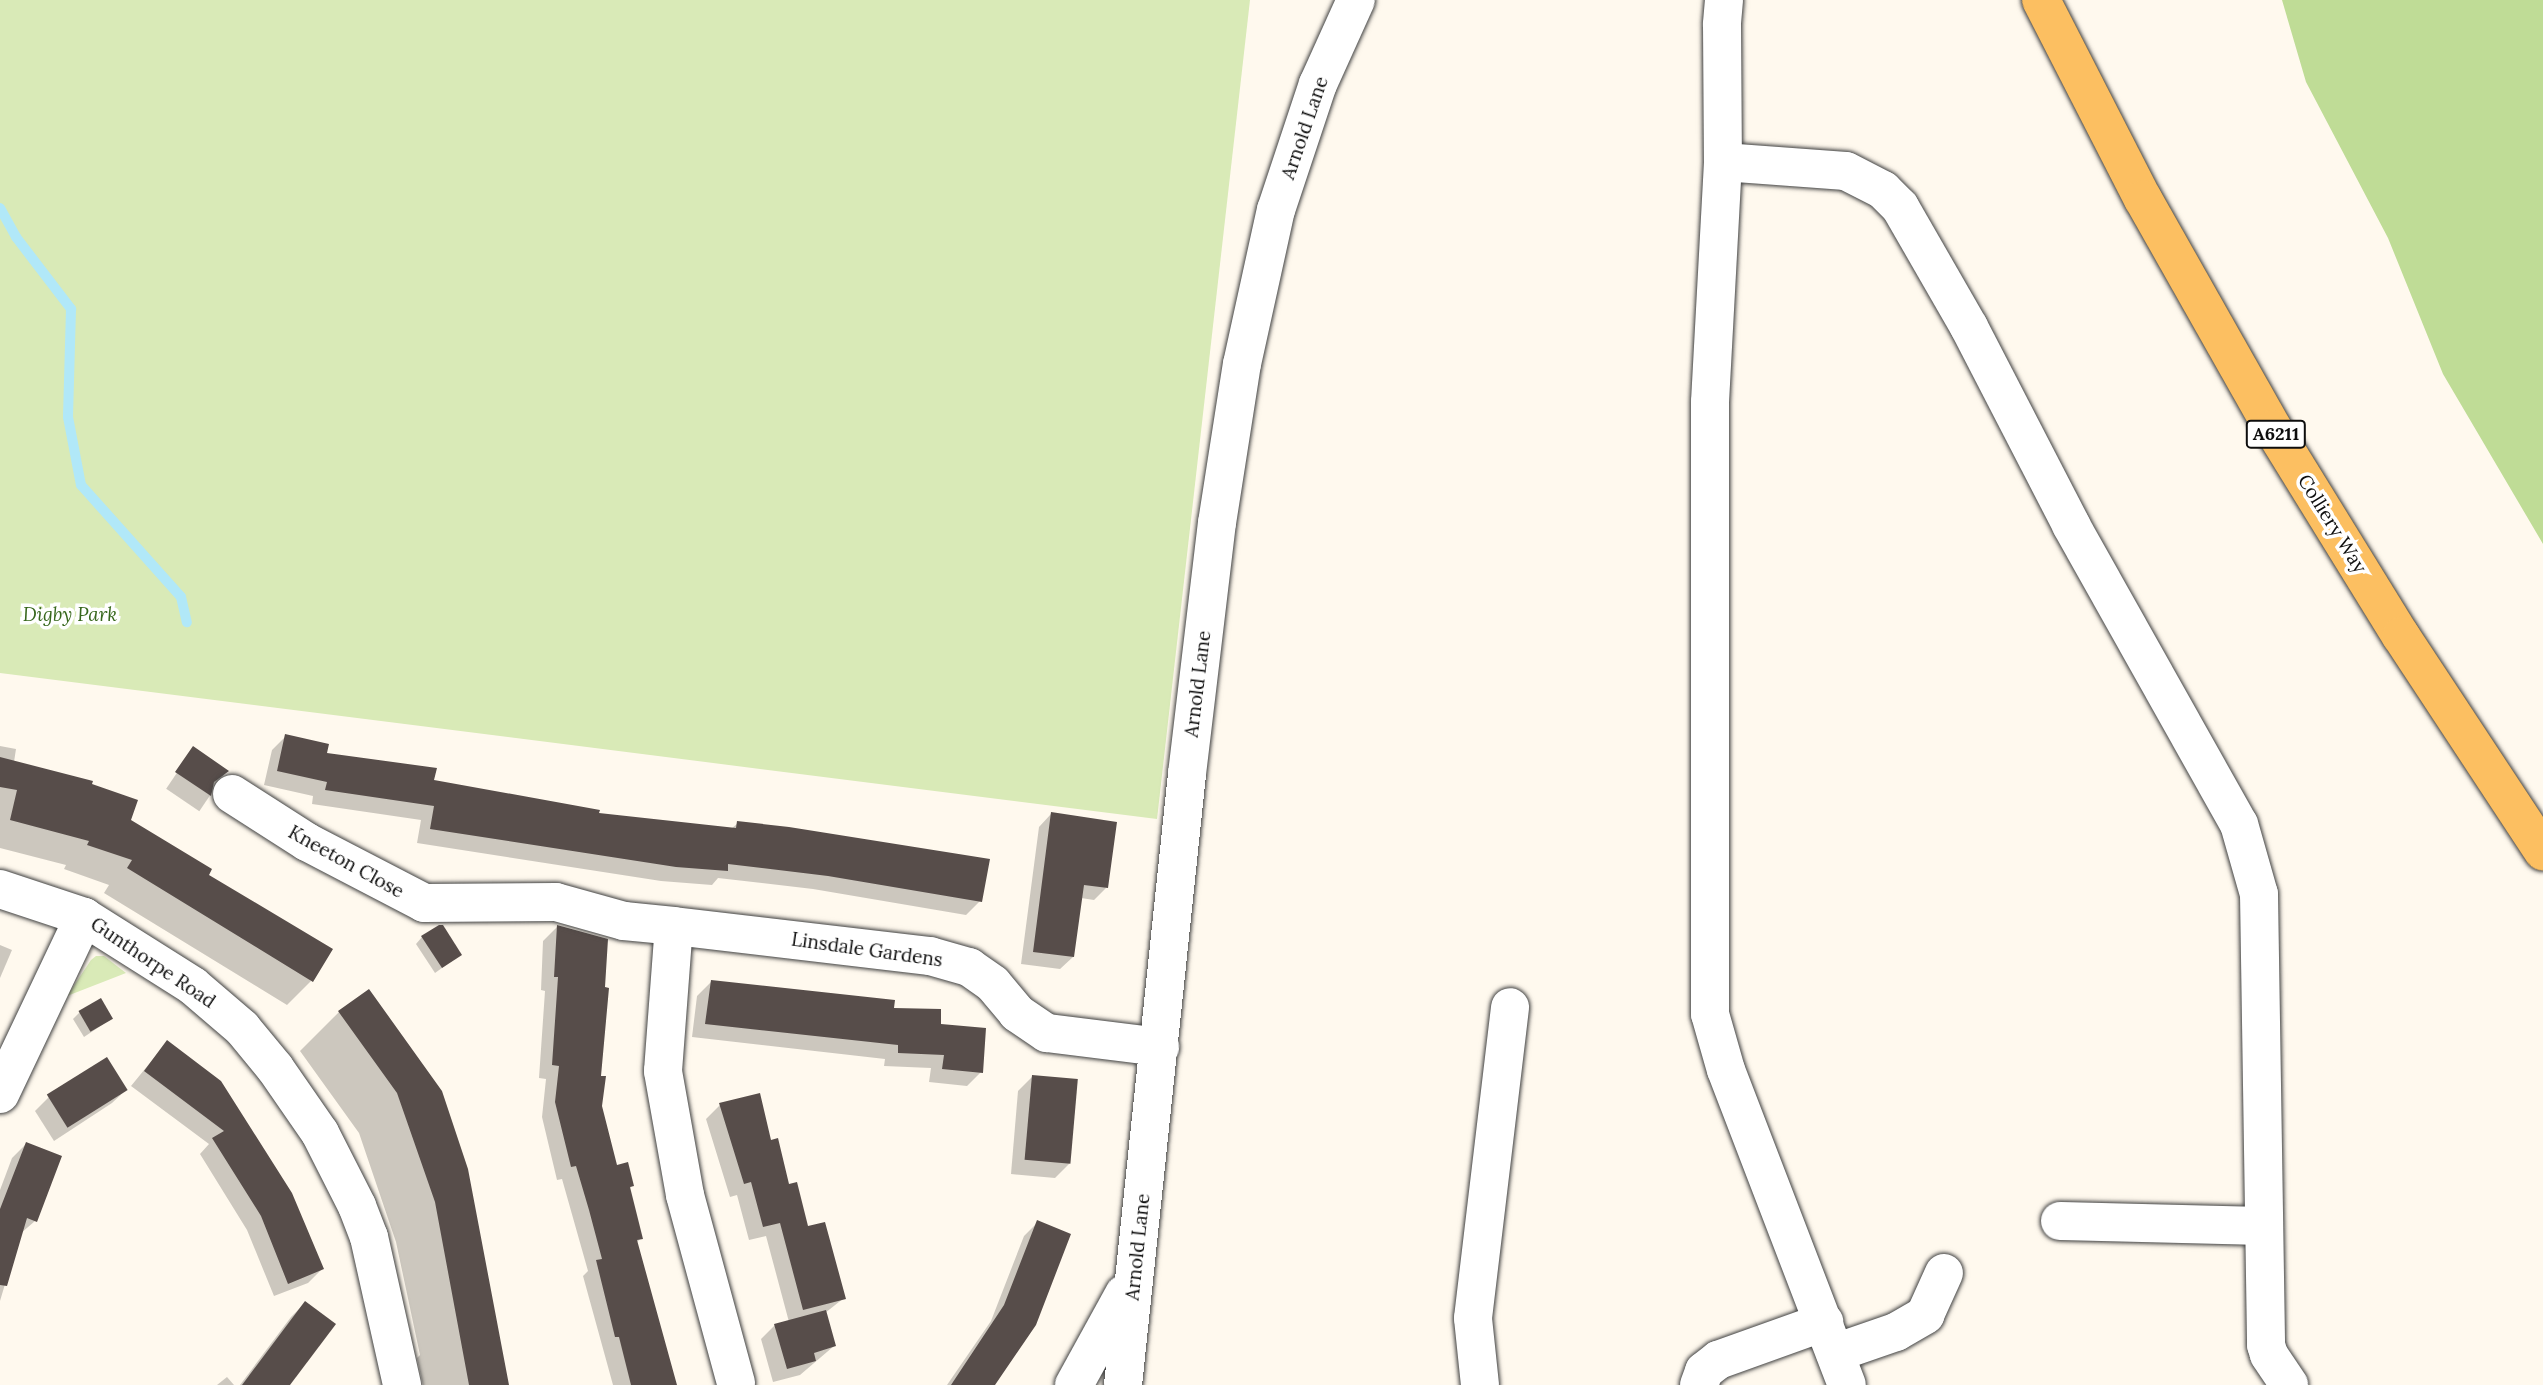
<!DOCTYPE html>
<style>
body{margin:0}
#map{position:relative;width:2543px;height:1385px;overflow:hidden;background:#fff9ee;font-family:Lora,serif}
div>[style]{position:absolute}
.green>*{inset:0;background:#d9eab7}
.forest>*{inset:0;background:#bfdc96}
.shadow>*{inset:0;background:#0003;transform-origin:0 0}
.stream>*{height:10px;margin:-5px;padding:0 5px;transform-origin:5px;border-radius:5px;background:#b1e8f8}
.building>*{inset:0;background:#574d4a;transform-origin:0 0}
.roads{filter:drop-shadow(0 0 2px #414141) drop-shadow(0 0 2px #414141)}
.minor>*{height:38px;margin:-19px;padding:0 19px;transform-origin:19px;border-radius:19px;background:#fff}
.major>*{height:38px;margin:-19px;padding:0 19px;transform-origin:19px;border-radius:19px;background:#fcbf61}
span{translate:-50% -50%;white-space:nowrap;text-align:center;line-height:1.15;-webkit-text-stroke:7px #fff;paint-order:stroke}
.shield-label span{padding:2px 5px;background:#fff;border:2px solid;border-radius:5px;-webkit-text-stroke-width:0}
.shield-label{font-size:18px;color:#0e0e0e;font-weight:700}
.street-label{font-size:19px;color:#0e0e0e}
.park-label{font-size:19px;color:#37671c;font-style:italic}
</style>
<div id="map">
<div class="green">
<i style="clip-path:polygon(0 0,1250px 0,1157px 819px,0 673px)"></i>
<i style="clip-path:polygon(96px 956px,104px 956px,126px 973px,67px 996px,91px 960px)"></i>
</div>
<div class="forest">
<i style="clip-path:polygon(2282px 0,2543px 0,2543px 544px,2443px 374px,2388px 238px,2306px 82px)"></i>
</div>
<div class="shadow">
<i style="clip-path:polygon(286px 736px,325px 754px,432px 781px,597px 814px,731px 829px,738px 823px,980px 901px,966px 915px,813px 889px,718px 878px,712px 885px,661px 881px,417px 843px,421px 820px,312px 804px,313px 796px,264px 785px,272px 750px)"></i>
<i style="clip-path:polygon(0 746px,16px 749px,14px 762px,90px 785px,128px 821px,207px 875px,311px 981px,287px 1005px,104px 893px,109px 885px,64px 869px,66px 865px,0 848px)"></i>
<i style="left:193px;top:749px;width:40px;height:48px;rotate:34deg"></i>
<i style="clip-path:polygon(1051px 814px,1106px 888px,1094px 900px,1081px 898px,1073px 957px,1060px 969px,1021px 964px,1039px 827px)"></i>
<i style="clip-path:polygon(557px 927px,599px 1077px,601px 1106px,616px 1167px,632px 1186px,629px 1189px,641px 1238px,636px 1243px,675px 1385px,613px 1385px,583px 1276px,588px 1271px,562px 1179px,557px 1180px,542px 1117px,546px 1079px,539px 1078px,545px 991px,541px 990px,543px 941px)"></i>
<i style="clip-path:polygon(422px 937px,460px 955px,435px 973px,416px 944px)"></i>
<i style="clip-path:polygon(0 945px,12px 950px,0 978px)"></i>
<i style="clip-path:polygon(711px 982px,892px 1009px,939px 1026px,981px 1072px,967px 1086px,929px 1082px,931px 1068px,884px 1066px,885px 1059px,692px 1037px,697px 996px)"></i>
<i style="clip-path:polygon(369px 991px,508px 1385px,423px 1385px,417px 1358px,420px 1355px,396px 1242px,359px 1133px,300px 1051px,339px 1012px)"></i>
<i style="clip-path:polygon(80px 1012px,111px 1019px,84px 1037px,73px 1019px)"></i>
<i style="clip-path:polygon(167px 1042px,322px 1269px,308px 1283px,274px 1296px,247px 1230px,200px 1154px,209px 1144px,131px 1086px)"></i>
<i style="clip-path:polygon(1032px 1077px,1069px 1164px,1055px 1178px,1011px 1174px,1018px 1091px)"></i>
<i style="clip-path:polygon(126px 1090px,112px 1103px,54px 1141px,35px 1111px,49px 1097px)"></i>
<i style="clip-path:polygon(720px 1105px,769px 1142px,807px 1228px,844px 1298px,825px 1313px,834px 1346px,800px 1375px,773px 1382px,761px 1339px,775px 1325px,789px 1322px,766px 1236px,749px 1240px,737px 1195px,730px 1197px,706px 1119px)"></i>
<i style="clip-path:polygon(26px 1144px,35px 1221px,20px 1234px,0 1301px,0 1190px,12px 1158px)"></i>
<i style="clip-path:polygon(1038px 1222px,993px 1385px,947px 1385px,991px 1321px,1024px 1236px)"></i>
<i style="clip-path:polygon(305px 1303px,287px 1385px,240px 1385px,291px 1317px)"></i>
<i style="clip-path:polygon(227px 1377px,234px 1385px,217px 1385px)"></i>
</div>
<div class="stream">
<i style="left:0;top:208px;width:33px;rotate:61deg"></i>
<i style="left:16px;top:237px;width:91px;rotate:52.6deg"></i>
<i style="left:71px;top:309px;width:108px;rotate:91.6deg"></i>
<i style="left:68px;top:417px;width:69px;rotate:79.2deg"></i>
<i style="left:81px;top:485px;width:150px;rotate:48.2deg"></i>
<i style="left:181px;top:597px;width:26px;rotate:77deg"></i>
</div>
<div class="building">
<i style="clip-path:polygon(285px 734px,329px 744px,327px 753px,437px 768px,434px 780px,600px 810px,599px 813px,736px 828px,737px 821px,789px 827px,990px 859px,982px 902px,828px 876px,728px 864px,728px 871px,676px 867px,430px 829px,434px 806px,325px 790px,327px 782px,277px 771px)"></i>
<i style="clip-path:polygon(193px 746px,229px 771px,214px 782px,211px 796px,175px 772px)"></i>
<i style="clip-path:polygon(0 757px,93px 781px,92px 784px,138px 800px,131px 820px,212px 869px,209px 875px,333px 949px,313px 982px,127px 868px,132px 860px,87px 845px,89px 841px,10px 820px,17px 790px,0 787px)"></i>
<i style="clip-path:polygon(1051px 812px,1117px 822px,1108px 888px,1084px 885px,1074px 957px,1033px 952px)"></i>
<i style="clip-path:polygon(439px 925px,443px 925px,462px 955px,442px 968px,421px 936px)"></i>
<i style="clip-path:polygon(557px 925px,608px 939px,605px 987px,609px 988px,601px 1076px,606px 1076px,602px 1106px,617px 1165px,628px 1162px,634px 1186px,630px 1187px,643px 1239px,637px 1240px,677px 1385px,631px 1385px,619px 1337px,615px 1337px,596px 1260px,602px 1259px,589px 1210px,576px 1166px,571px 1167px,555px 1102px,559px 1066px,552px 1065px,558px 977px,554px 977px)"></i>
<i style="clip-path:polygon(711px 980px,895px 1000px,894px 1008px,941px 1009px,941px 1024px,986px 1028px,983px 1073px,942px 1069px,944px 1055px,898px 1053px,898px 1045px,705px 1024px)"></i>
<i style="clip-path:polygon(369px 989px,442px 1091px,468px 1169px,509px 1385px,469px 1385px,435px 1202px,397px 1093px,338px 1011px)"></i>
<i style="left:101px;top:998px;width:24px;height:26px;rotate:60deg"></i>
<i style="clip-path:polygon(167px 1040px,221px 1081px,292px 1193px,324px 1269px,288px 1284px,261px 1216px,212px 1138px,224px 1131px,144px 1071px)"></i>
<i style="left:107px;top:1057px;width:39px;height:71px;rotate:58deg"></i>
<i style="left:1032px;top:1075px;width:46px;height:85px;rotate:5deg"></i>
<i style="clip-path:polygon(760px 1093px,771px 1140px,778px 1138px,789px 1184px,797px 1182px,808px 1226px,825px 1222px,846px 1299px,803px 1310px,780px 1223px,763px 1227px,751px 1182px,744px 1184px,719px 1103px)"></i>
<i style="clip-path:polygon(26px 1142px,62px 1156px,37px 1222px,27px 1218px,7px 1286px,0 1285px,0 1209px)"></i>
<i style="clip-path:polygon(1037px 1220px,1071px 1234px,1036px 1325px,995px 1385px,951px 1385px,1004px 1305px)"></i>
<i style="clip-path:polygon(305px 1301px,336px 1324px,290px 1385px,242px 1385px)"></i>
<i style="clip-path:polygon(826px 1310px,836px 1346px,814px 1353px,816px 1361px,787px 1369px,774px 1324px)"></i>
</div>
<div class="roads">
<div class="minor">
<i style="left:1724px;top:0;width:25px;rotate:95deg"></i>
<i style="left:1722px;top:25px;width:137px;rotate:89.6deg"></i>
<i style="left:1723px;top:162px;width:240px;rotate:93.1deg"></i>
<i style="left:1710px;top:402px;width:612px;rotate:90deg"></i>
<i style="left:1710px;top:1014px;width:58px;rotate:74.1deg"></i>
<i style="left:1726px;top:1070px;width:337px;rotate:69deg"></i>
<i style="left:1723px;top:162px;width:123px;rotate:4.2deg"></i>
<i style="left:1846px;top:171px;width:42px;rotate:27.2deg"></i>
<i style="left:1883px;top:190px;width:24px;rotate:45deg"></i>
<i style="left:1900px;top:207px;width:138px;rotate:60.1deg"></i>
<i style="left:1969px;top:327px;width:223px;rotate:62.7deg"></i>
<i style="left:2071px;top:525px;width:343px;rotate:60.7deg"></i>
<i style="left:2239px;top:824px;width:73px;rotate:74.1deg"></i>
<i style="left:2259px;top:894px;width:451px;rotate:89.1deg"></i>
<i style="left:2266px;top:1345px;width:10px;rotate:73deg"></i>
<i style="left:2269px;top:1355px;width:36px;rotate:56deg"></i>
<i style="left:232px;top:794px;width:89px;rotate:32.6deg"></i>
<i style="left:307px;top:842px;width:132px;rotate:27.5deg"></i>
<i style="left:424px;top:903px;width:132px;rotate:-0.4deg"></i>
<i style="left:556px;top:902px;width:71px;rotate:15.6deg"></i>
<i style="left:624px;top:921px;width:50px;rotate:5.7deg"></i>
<i style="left:0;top:889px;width:89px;rotate:18.4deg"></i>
<i style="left:84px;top:917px;width:129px;rotate:32.3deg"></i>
<i style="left:193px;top:986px;width:65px;rotate:40.6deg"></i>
<i style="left:242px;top:1028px;width:52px;rotate:50.5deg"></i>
<i style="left:275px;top:1068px;width:79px;rotate:55.3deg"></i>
<i style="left:320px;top:1133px;width:82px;rotate:63.1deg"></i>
<i style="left:357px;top:1206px;width:33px;rotate:69deg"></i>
<i style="left:369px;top:1237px;width:152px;rotate:77.4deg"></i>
<i style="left:0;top:1094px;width:196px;rotate:-64.6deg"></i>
<i style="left:2060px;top:1221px;width:204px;rotate:1.4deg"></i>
<i style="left:1835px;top:1353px;width:65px;rotate:-19deg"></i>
<i style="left:1896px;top:1332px;width:34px;rotate:-30deg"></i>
<i style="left:1925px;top:1315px;width:46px;rotate:-65.7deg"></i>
<i style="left:736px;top:1383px;width:195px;rotate:-105.2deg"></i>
<i style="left:685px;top:1195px;width:126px;rotate:-100.1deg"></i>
<i style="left:663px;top:1071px;width:145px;rotate:-85.7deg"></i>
<i style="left:674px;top:926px;width:258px;rotate:6.7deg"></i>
<i style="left:930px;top:956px;width:41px;rotate:15.8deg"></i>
<i style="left:969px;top:967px;width:29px;rotate:35deg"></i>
<i style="left:993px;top:984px;width:38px;rotate:50deg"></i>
<i style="left:1017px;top:1013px;width:36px;rotate:34deg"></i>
<i style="left:1047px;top:1033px;width:114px;rotate:7.1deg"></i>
<i style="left:1074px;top:1385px;width:104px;rotate:-61.2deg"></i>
<i style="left:1123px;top:1385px;width:614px;rotate:-84.02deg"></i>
<i style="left:1187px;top:774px;width:253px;rotate:-83.2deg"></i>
<i style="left:1217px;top:523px;width:161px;rotate:-81.1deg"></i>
<i style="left:1242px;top:364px;width:158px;rotate:-77.6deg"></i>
<i style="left:1276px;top:210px;width:133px;rotate:-71.6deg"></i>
<i style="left:1318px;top:84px;width:92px;rotate:-65.7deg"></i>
<i style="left:1480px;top:1385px;width:67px;rotate:-96deg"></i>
<i style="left:1473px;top:1318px;width:313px;rotate:-83.2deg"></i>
<i style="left:1699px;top:1385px;width:15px;rotate:-70deg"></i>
<i style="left:1704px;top:1371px;width:18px;rotate:-38deg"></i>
<i style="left:1718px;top:1360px;width:113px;rotate:-19.7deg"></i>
</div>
<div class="major">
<i style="left:2041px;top:0;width:224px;rotate:62.9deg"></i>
<i style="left:2143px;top:199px;width:264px;rotate:60.5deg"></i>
<i style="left:2273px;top:429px;width:243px;rotate:58.3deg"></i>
<i style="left:2401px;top:636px;width:258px;rotate:56.6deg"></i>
</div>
</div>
<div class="shield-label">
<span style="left:2276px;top:434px">A6211</span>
</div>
<div class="street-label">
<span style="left:1305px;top:128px;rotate:-71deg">Arnold Lane</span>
<span style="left:2332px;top:524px;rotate:58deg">Colliery Way</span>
<span style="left:1198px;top:684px;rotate:-83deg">Arnold Lane</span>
<span style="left:346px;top:862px;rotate:29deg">Kneeton Close</span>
<span style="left:867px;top:950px;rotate:8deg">Linsdale Gardens</span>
<span style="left:153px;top:963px;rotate:34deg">Gunthorpe Road</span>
<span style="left:1138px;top:1247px;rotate:-84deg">Arnold Lane</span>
</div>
<div class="park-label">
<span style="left:70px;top:615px">Digby Park</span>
</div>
</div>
